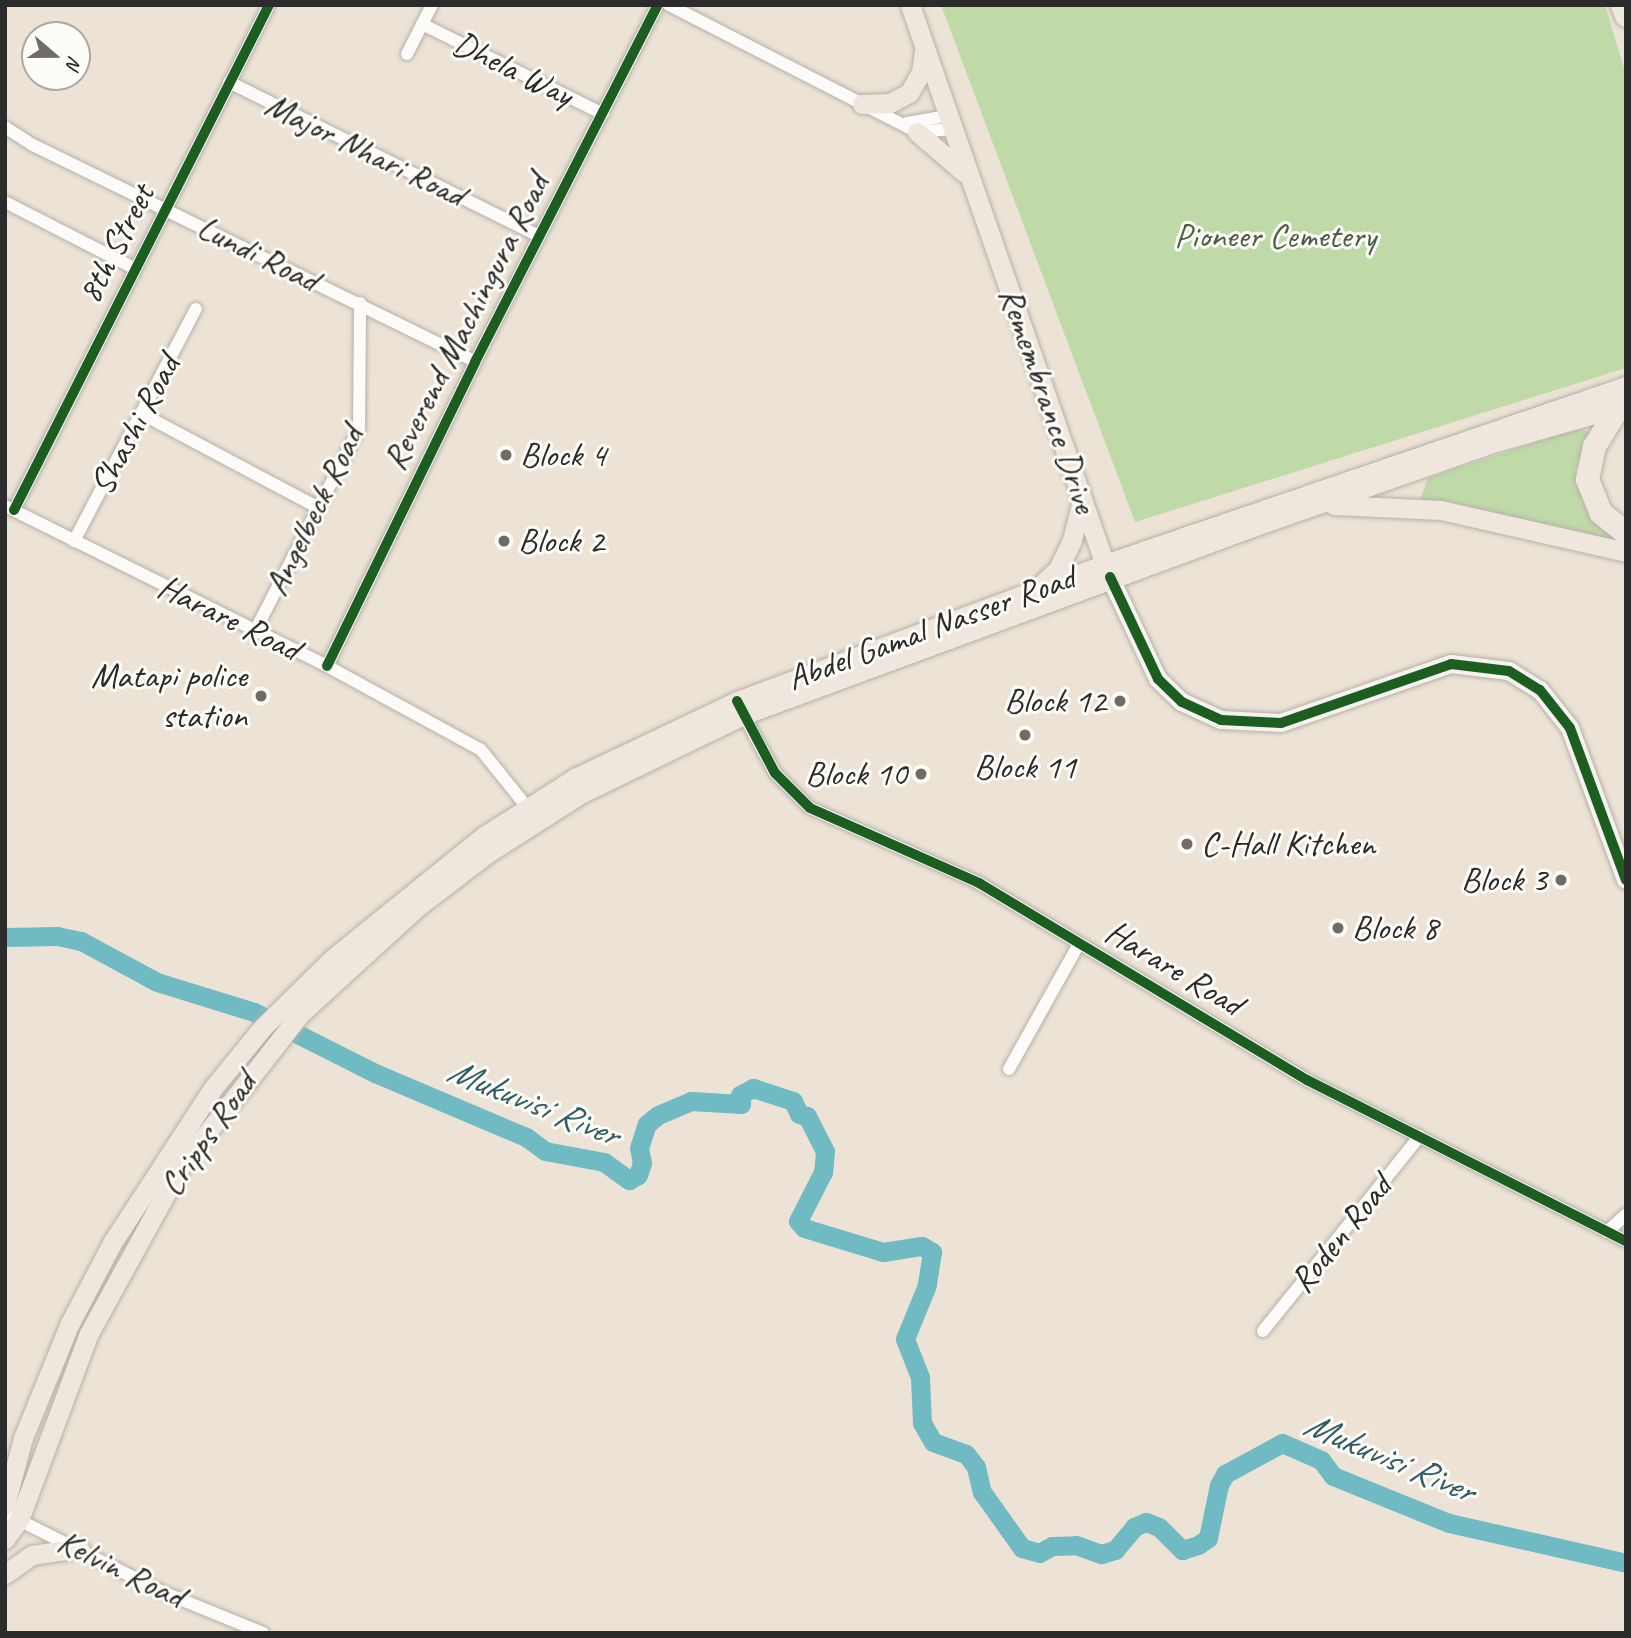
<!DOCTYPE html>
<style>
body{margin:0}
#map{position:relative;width:1631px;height:1638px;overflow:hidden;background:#ece3d6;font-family:Caveat,sans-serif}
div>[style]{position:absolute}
.green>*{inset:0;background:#bfd9a7}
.river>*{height:19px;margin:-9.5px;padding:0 9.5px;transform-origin:9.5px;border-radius:9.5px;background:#70bac3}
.roads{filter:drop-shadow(0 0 2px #b6b0a8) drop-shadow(0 0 2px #b6b0a8)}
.street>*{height:12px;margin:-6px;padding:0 6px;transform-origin:6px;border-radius:6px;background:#fcfbf9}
.secondary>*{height:18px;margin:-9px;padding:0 9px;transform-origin:9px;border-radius:9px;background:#f6f2ef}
.primary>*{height:19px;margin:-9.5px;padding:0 9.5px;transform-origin:9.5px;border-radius:9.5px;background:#efe6de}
.highway>*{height:23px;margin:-11.5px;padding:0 11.5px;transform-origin:11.5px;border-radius:11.5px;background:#efe6de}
.cycleway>*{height:10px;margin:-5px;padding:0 5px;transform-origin:5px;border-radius:5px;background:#1b5e20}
.dots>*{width:19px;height:19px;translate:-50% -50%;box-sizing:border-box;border:4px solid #fdfcf7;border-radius:50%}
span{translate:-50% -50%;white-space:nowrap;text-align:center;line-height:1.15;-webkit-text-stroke:6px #fdfcf7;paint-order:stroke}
.street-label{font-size:35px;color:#2b2b2b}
.park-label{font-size:35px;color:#4c5d45}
.poi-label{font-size:35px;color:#2b2b2b}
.left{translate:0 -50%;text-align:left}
.right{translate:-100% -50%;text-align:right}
.water-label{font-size:37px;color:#315d65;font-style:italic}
.frame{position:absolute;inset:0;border:7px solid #2b2b2b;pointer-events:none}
.north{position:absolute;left:21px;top:21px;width:70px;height:70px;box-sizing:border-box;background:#fdfcf7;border:2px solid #a9a8a5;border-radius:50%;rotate:110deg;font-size:19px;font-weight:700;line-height:28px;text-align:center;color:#2b2b2b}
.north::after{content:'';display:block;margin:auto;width:24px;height:32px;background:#6f6b67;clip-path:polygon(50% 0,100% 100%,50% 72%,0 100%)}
</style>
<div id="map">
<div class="green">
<i style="clip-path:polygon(941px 5px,1605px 5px,1626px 75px,1626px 368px,1135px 522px)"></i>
<i style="clip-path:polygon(1579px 428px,1591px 433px,1575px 471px,1581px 495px,1590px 515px,1626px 547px,1420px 500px,1428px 478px)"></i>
</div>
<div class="river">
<i style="left:5px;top:937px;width:52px;rotate:-1.1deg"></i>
<i style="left:57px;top:936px;width:25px;rotate:12deg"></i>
<i style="left:81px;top:941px;width:86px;rotate:28.3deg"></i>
<i style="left:157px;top:982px;width:102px;rotate:17.2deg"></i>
<i style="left:254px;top:1012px;width:136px;rotate:26.8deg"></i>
<i style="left:375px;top:1073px;width:164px;rotate:23deg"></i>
<i style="left:526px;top:1137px;width:24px;rotate:36deg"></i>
<i style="left:545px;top:1151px;width:60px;rotate:10.6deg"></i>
<i style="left:604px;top:1162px;width:31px;rotate:36deg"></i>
<i style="left:629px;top:1180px;width:10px;rotate:-29deg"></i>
<i style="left:638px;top:1175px;width:13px;rotate:-72deg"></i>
<i style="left:642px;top:1163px;width:15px;rotate:-101deg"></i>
<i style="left:639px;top:1148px;width:25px;rotate:-72deg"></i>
<i style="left:647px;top:1124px;width:14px;rotate:-39deg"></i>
<i style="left:658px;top:1115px;width:36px;rotate:-23deg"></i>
<i style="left:691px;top:1101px;width:50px;rotate:3.4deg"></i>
<i style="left:741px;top:1104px;width:9px;rotate:-96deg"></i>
<i style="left:740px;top:1095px;width:15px;rotate:-28deg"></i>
<i style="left:753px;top:1088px;width:42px;rotate:18deg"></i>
<i style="left:793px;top:1101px;width:14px;rotate:65deg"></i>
<i style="left:799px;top:1114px;width:8px;rotate:14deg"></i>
<i style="left:807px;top:1116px;width:39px;rotate:63deg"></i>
<i style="left:825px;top:1151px;width:21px;rotate:95deg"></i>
<i style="left:823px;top:1172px;width:55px;rotate:117deg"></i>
<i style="left:798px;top:1221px;width:9px;rotate:49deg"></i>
<i style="left:804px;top:1228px;width:83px;rotate:16.9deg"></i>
<i style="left:883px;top:1252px;width:39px;rotate:-9deg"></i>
<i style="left:922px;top:1246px;width:12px;rotate:31deg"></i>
<i style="left:932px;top:1252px;width:33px;rotate:99deg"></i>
<i style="left:927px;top:1285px;width:58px;rotate:112.2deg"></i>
<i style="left:905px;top:1339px;width:41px;rotate:68.5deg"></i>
<i style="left:920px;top:1377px;width:46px;rotate:87.5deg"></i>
<i style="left:922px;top:1423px;width:22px;rotate:60deg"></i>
<i style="left:933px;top:1442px;width:35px;rotate:20deg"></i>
<i style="left:966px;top:1454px;width:16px;rotate:52deg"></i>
<i style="left:976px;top:1467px;width:26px;rotate:77deg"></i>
<i style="left:982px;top:1492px;width:69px;rotate:54.5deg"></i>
<i style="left:1022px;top:1548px;width:18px;rotate:16deg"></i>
<i style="left:1039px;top:1553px;width:15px;rotate:-28deg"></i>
<i style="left:1052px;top:1546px;width:24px;rotate:-2deg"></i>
<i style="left:1076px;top:1545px;width:27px;rotate:20deg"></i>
<i style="left:1101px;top:1554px;width:15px;rotate:-16deg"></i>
<i style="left:1115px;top:1550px;width:30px;rotate:-50deg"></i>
<i style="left:1134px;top:1527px;width:13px;rotate:-23deg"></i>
<i style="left:1146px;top:1522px;width:14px;rotate:21deg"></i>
<i style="left:1159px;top:1527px;width:33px;rotate:45deg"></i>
<i style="left:1182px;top:1550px;width:17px;rotate:-17deg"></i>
<i style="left:1198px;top:1545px;width:12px;rotate:-35deg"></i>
<i style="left:1208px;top:1538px;width:54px;rotate:-78.3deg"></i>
<i style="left:1219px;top:1485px;width:13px;rotate:-61deg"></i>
<i style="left:1225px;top:1474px;width:65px;rotate:-28.5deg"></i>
<i style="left:1282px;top:1443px;width:43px;rotate:23.6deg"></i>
<i style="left:1321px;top:1460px;width:20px;rotate:53deg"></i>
<i style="left:1333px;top:1476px;width:125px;rotate:22.1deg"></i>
<i style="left:1449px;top:1523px;width:181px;rotate:12.7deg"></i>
</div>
<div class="roads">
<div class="street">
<i style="left:669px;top:5px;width:279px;rotate:27.1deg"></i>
<i style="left:917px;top:132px;width:35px;rotate:-5deg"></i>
<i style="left:422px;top:24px;width:202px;rotate:26.4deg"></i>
<i style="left:407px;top:54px;width:55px;rotate:-63deg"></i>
<i style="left:229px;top:82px;width:346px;rotate:26.4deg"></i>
<i style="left:907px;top:123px;width:41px;rotate:-9.9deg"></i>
<i style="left:5px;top:127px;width:33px;rotate:33deg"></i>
<i style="left:33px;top:145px;width:492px;rotate:26.1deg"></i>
<i style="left:5px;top:202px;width:145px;rotate:27.1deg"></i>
<i style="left:142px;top:414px;width:200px;rotate:28deg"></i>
<i style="left:5px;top:506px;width:360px;rotate:26.4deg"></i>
<i style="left:327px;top:666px;width:175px;rotate:28.6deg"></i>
<i style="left:481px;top:750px;width:80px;rotate:51.1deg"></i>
<i style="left:14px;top:510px;width:566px;rotate:-63.21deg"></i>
<i style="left:74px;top:541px;width:262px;rotate:-62.3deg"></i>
<i style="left:254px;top:633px;width:229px;rotate:-62.8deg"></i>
<i style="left:359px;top:429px;width:126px;rotate:-89.5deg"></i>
<i style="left:327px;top:666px;width:338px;rotate:-64deg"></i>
<i style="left:475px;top:362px;width:401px;rotate:-62.9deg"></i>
<i style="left:741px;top:710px;width:72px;rotate:61.6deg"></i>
<i style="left:775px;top:773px;width:49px;rotate:45deg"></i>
<i style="left:810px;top:808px;width:185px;rotate:23.9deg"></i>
<i style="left:979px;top:883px;width:383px;rotate:31deg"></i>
<i style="left:1307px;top:1080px;width:357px;rotate:26.8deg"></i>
<i style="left:1009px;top:1069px;width:143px;rotate:-60.8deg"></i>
<i style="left:1607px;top:1232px;width:26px;rotate:-43deg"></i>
<i style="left:1263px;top:1331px;width:250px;rotate:-51.2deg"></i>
<i style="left:5px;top:1513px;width:179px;rotate:26.6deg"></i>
<i style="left:165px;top:1593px;width:106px;rotate:22.2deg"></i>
</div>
<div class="secondary">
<i style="left:1110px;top:577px;width:113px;rotate:64.8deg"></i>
<i style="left:1158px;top:679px;width:33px;rotate:44deg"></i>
<i style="left:1182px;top:702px;width:43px;rotate:24.8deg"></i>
<i style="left:1221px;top:720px;width:60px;rotate:2.9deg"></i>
<i style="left:1281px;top:723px;width:180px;rotate:-19.1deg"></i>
<i style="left:1451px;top:664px;width:58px;rotate:6.9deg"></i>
<i style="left:1509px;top:671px;width:36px;rotate:32deg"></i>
<i style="left:1540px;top:690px;width:48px;rotate:51.7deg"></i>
<i style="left:1570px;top:728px;width:162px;rotate:69.8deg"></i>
</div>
<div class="primary">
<i style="left:910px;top:5px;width:605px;rotate:70.79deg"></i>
<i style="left:862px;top:104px;width:28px;rotate:-2deg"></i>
<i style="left:890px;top:103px;width:21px;rotate:-28deg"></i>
<i style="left:909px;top:93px;width:24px;rotate:-60deg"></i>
<i style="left:921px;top:72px;width:22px;rotate:-82deg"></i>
<i style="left:917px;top:132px;width:63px;rotate:40.5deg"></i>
<i style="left:1334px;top:505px;width:107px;rotate:2.7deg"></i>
<i style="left:1441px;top:510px;width:190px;rotate:12.8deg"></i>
<i style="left:1042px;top:584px;width:22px;rotate:-43deg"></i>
<i style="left:1058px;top:569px;width:32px;rotate:-64deg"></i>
<i style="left:1072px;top:540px;width:38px;rotate:-76deg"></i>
<i style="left:5px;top:1505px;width:69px;rotate:-75deg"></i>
<i style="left:23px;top:1438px;width:124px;rotate:-67.8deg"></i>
<i style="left:70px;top:1323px;width:90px;rotate:-62.3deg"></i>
<i style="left:112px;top:1243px;width:185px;rotate:-56.9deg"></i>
<i style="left:213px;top:1088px;width:79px;rotate:-50.7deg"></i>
<i style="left:263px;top:1027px;width:97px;rotate:-44.6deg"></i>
<i style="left:332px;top:959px;width:196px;rotate:-39deg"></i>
<i style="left:484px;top:836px;width:108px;rotate:-32.5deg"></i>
<i style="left:575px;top:778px;width:179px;rotate:-25.4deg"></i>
<i style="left:737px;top:701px;width:393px;rotate:-20.4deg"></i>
<i style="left:1105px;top:564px;width:551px;rotate:-18.86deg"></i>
<i style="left:5px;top:1539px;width:24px;rotate:-54deg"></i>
<i style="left:19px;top:1520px;width:197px;rotate:-69.5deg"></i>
<i style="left:88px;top:1335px;width:193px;rotate:-61.2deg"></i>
<i style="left:181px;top:1166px;width:193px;rotate:-51.9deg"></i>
<i style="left:300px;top:1014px;width:157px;rotate:-42.4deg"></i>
<i style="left:416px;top:908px;width:91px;rotate:-37.4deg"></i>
<i style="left:488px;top:853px;width:112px;rotate:-32.6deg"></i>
<i style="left:582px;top:793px;width:179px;rotate:-25.8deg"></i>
<i style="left:743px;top:715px;width:540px;rotate:-20.25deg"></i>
<i style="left:1250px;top:528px;width:264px;rotate:-19.3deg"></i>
<i style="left:1499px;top:441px;width:124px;rotate:-15.9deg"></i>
<i style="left:5px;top:1574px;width:33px;rotate:-35deg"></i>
<i style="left:32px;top:1555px;width:48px;rotate:-8.5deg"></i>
</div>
<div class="highway">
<i style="left:1622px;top:5px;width:11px;rotate:68deg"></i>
<i style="left:1626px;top:405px;width:8px;rotate:166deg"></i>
<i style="left:1618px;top:407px;width:46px;rotate:121.6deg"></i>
<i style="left:1594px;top:446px;width:34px;rotate:102deg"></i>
<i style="left:1587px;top:479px;width:35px;rotate:68deg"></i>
<i style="left:1600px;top:512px;width:33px;rotate:39deg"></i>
</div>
</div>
<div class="cycleway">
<i style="left:14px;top:510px;width:566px;rotate:-63.21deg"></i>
<i style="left:1110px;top:577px;width:113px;rotate:64.8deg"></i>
<i style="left:1158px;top:679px;width:33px;rotate:44deg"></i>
<i style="left:1182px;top:702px;width:43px;rotate:24.8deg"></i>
<i style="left:1221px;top:720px;width:60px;rotate:2.9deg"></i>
<i style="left:1281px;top:723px;width:180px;rotate:-19.1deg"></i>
<i style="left:1451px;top:664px;width:58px;rotate:6.9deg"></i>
<i style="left:1509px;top:671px;width:36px;rotate:32deg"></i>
<i style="left:1540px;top:690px;width:48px;rotate:51.7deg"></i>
<i style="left:1570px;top:728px;width:162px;rotate:69.8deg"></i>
<i style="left:327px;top:666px;width:338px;rotate:-64deg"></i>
<i style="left:475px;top:362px;width:401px;rotate:-62.9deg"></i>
<i style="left:737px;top:701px;width:81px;rotate:62.2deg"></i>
<i style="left:775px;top:773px;width:49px;rotate:45deg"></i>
<i style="left:810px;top:808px;width:185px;rotate:23.9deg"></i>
<i style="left:979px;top:883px;width:383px;rotate:31deg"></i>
<i style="left:1307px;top:1080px;width:357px;rotate:26.8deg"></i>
</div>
<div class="dots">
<i style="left:506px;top:455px;background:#6f6b67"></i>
<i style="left:504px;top:541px;background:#6f6b67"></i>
<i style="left:261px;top:696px;background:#6f6b67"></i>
<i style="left:1120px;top:701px;background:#6f6b67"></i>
<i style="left:1025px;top:735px;background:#6f6b67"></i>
<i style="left:921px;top:774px;background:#6f6b67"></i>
<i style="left:1187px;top:844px;background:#6f6b67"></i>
<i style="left:1561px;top:880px;background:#6f6b67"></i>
<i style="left:1338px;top:928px;background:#6f6b67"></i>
</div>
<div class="street-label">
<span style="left:513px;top:69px;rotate:26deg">Dhela Way</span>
<span style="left:365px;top:150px;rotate:26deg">Major Nhari Road</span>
<span style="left:116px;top:244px;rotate:-63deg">8th Street</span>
<span style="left:258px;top:254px;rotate:26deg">Lundi Road</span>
<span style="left:466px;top:322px;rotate:-63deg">Reverend Machingura Road</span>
<span style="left:1048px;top:400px;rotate:71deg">Remembrance Drive</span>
<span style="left:135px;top:425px;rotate:-62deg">Shashi Road</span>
<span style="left:314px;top:511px;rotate:-64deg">Angelbeck Road</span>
<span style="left:229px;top:618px;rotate:26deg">Harare Road</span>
<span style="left:931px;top:628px;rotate:-20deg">Abdel Gamal Nasser Road</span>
<span style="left:1174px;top:968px;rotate:31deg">Harare Road</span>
<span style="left:208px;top:1134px;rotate:-55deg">Cripps Road</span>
<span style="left:1341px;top:1234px;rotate:-51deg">Roden Road</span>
<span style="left:121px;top:1569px;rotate:26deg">Kelvin Road</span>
</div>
<div class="park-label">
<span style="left:1275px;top:236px">Pioneer Cemetery</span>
</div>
<div class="poi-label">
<span class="left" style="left:520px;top:455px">Block 4</span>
<span class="left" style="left:518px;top:541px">Block 2</span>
<span class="right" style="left:247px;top:696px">Matapi police<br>station</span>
<span class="right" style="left:1106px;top:701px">Block 12</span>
<span style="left:1025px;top:767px">Block 11</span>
<span class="right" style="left:907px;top:774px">Block 10</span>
<span class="left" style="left:1201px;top:844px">C-Hall Kitchen</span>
<span class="right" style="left:1547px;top:880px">Block 3</span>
<span class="left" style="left:1352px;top:928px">Block 8</span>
</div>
<div class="water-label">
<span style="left:533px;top:1102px;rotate:22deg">Mukuvisi River</span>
<span style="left:1389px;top:1457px;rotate:23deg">Mukuvisi River</span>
</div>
<div class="frame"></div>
<div class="north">N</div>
</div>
